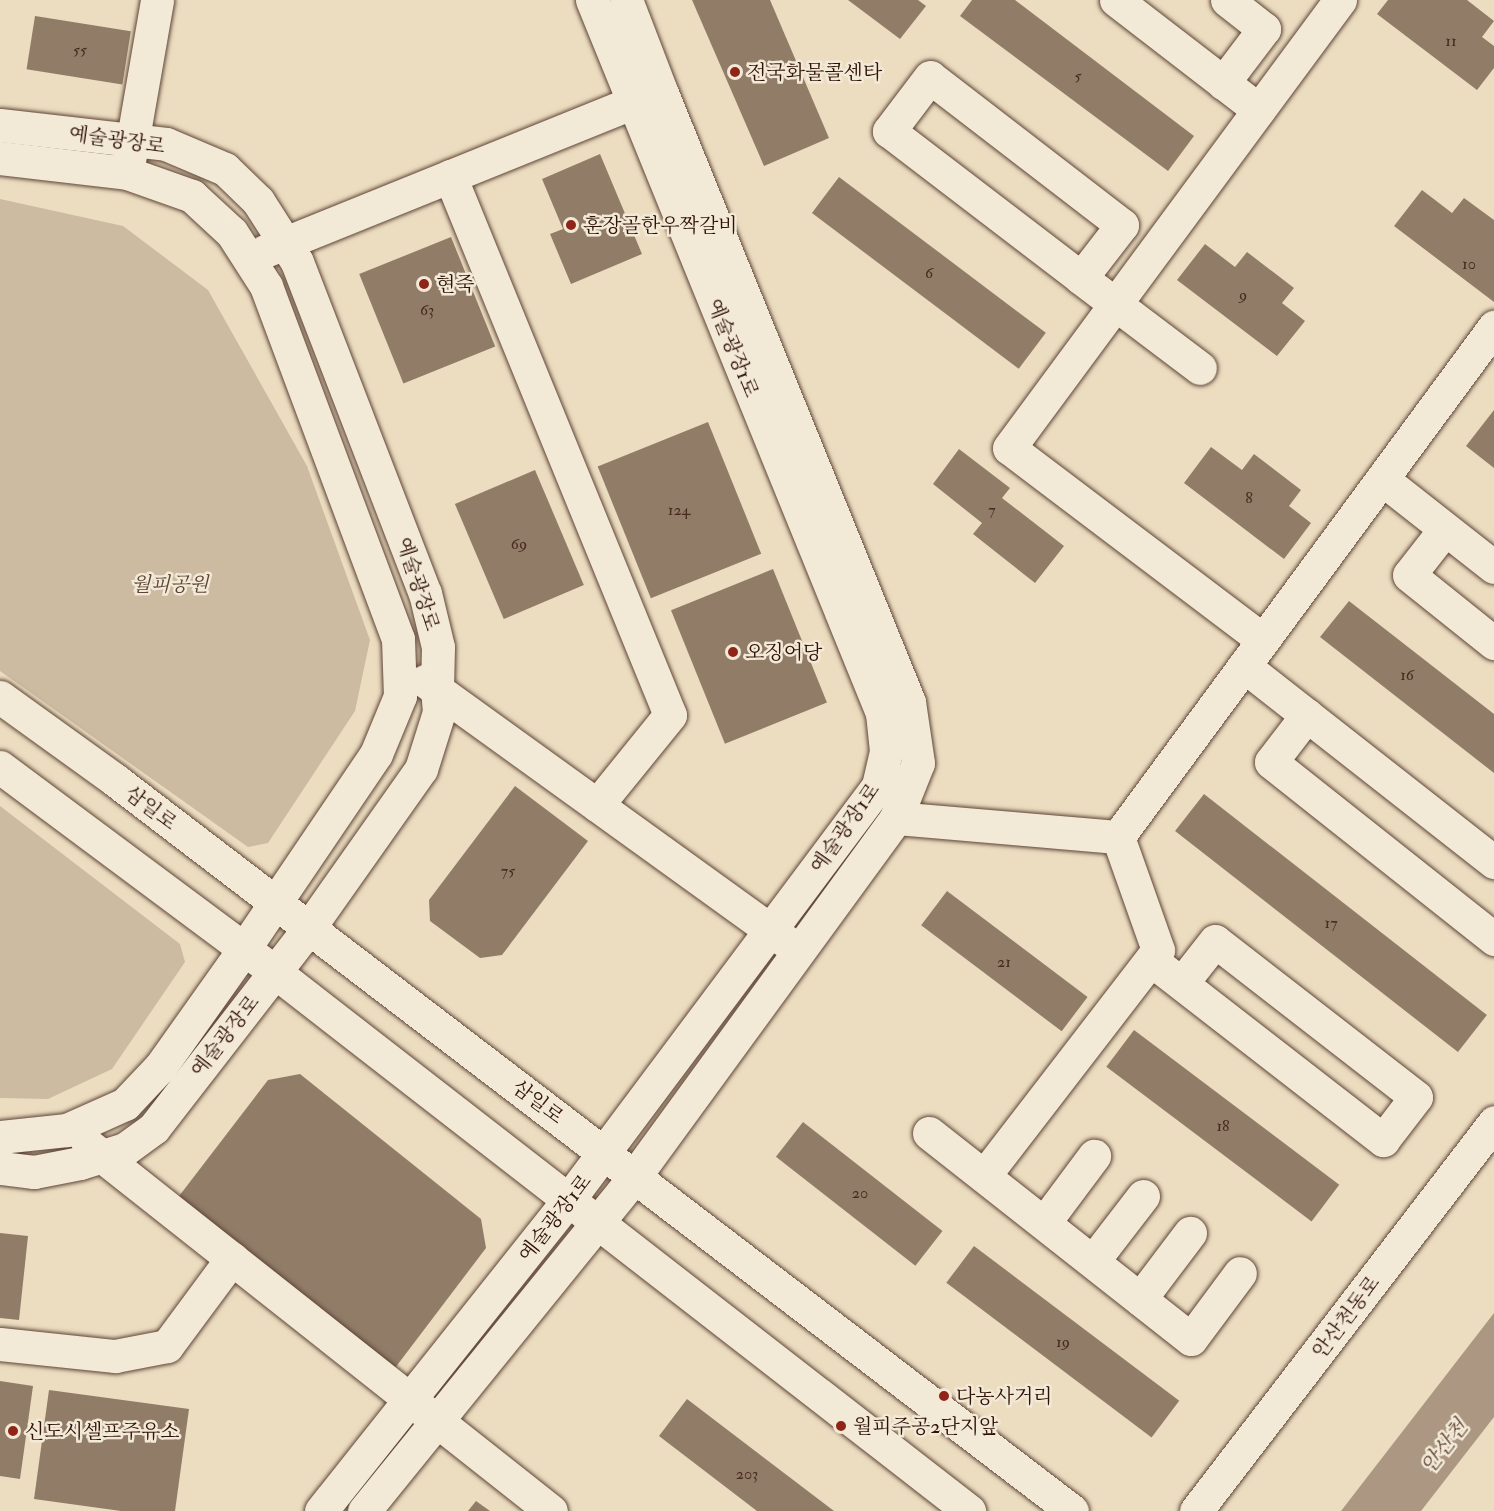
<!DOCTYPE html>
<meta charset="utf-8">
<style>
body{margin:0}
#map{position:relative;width:1494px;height:1511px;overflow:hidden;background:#ecddc1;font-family:"IM FELL Double Pica","Noto Serif KR",serif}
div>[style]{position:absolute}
.green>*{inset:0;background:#ccbaa1}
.water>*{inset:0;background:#ac9882}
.building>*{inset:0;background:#917c68;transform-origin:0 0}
.roads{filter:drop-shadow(0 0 2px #5e4536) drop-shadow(0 0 2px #5e4536)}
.minor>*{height:33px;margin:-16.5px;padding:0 16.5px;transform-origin:16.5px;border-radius:16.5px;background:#f3e9d7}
.dots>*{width:16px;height:16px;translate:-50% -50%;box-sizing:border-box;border:3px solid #f3e9d7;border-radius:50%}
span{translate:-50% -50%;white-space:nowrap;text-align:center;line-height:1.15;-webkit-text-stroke:5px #f3e9d7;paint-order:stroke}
.number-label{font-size:16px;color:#482c1f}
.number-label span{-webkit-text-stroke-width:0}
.poi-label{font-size:20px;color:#2f1207}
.left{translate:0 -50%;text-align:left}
.street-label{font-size:20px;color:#2f1207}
.park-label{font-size:20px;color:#5e4435;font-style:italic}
.water-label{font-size:21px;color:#614838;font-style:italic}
</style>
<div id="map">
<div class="green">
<i style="clip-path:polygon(0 199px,123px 226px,208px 290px,307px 466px,370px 640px,355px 711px,268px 843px,248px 847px,0 671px)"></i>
<i style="clip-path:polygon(0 806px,180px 944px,185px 962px,112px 1069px,48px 1099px,0 1098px)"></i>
</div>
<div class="water">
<i style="clip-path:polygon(1494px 1313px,1494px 1417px,1421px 1511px,1341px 1511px)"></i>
</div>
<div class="building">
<i style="clip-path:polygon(692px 0,770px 0,829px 138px,764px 166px)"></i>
<i style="clip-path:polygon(848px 0,918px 0,926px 6px,900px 39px)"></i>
<i style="clip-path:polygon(972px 0,1015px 0,1194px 136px,1168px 171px,960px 16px)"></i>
<i style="clip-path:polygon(1388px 0,1467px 0,1494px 21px,1482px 37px,1494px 46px,1494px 68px,1477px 90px,1377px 14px)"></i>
<i style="left:35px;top:16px;width:97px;height:54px;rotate:9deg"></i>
<i style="clip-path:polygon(600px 154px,642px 254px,571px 284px,550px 234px,563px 229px,542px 179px)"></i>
<i style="left:839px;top:177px;width:259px;height:45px;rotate:37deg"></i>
<i style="clip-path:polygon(1422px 190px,1452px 213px,1464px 198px,1494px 220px,1494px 302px,1394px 226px)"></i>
<i style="left:451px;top:237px;width:118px;height:99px;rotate:68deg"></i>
<i style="clip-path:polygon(1205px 244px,1235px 267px,1247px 252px,1294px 288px,1282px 303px,1305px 321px,1277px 356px,1177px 280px)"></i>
<i style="clip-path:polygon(1494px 410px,1494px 468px,1466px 446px)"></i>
<i style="left:708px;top:422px;width:142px;height:119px;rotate:68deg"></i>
<i style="clip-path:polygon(1211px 447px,1242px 470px,1254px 454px,1301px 490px,1289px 506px,1311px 523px,1284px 559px,1184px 483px)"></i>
<i style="clip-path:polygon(959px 449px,1010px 488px,1002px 498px,1064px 546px,1035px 583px,973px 534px,982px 523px,933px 484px)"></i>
<i style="left:535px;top:470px;width:125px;height:87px;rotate:67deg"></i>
<i style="left:773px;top:569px;width:144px;height:110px;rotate:68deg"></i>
<i style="clip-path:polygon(1349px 601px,1494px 714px,1494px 773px,1320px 637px)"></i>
<i style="clip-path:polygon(515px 786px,588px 841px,502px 955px,480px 958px,430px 921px,429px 900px)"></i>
<i style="left:1204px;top:794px;width:359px;height:47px;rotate:38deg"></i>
<i style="left:947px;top:891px;width:176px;height:43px;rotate:37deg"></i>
<i style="left:1134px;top:1030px;width:257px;height:46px;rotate:37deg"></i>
<i style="clip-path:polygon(300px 1074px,481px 1219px,486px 1248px,392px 1372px,173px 1204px,268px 1080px)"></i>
<i style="left:803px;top:1122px;width:177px;height:44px;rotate:38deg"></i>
<i style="clip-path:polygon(0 1233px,28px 1236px,19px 1320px,0 1318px)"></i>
<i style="left:974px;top:1246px;width:257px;height:46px;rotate:37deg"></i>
<i style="clip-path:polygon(0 1381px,33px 1386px,20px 1479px,0 1476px)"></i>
<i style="clip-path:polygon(49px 1390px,189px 1409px,175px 1511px,121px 1511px,34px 1499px)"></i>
<i style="clip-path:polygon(687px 1399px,834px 1511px,757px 1511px,659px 1436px)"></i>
<i style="clip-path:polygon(476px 1501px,490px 1511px,468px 1511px)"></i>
</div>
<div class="roads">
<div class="minor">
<i style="left:1116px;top:0;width:180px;rotate:37.6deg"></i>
<i style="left:1223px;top:83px;width:68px;rotate:-52.8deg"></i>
<i style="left:1264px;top:29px;width:47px;rotate:-141.9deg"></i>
<i style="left:0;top:125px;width:167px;rotate:6.5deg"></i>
<i style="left:166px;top:144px;width:64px;rotate:23deg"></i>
<i style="left:225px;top:169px;width:46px;rotate:44.1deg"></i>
<i style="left:258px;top:201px;width:72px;rotate:57.4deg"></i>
<i style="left:297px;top:262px;width:355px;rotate:68.9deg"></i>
<i style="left:425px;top:593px;width:56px;rotate:76.5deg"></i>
<i style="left:438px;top:647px;width:42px;rotate:91.4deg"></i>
<i style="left:437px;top:689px;width:23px;rotate:85deg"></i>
<i style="left:439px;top:712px;width:60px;rotate:107.5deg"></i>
<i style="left:421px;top:769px;width:194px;rotate:125.2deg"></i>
<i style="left:309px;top:928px;width:253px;rotate:127.8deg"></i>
<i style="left:154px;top:1128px;width:36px;rotate:144deg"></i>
<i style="left:125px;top:1149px;width:47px;rotate:162.7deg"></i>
<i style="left:80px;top:1163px;width:47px;rotate:168.9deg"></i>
<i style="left:34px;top:1172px;width:34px;rotate:-173deg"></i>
<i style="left:0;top:158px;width:128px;rotate:6.7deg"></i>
<i style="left:127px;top:173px;width:69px;rotate:19.5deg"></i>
<i style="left:192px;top:196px;width:54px;rotate:42.8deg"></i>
<i style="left:232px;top:233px;width:63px;rotate:57.3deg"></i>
<i style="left:266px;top:286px;width:377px;rotate:69.5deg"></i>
<i style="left:398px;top:639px;width:57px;rotate:88deg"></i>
<i style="left:400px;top:696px;width:63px;rotate:112.5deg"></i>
<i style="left:376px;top:754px;width:235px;rotate:124.1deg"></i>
<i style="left:244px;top:949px;width:145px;rotate:125.4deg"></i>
<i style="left:160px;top:1067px;width:51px;rotate:133.4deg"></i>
<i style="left:125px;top:1104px;width:64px;rotate:155.9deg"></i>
<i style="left:67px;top:1130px;width:67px;rotate:174deg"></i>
<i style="left:129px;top:161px;width:163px;rotate:-80.1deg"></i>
<i style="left:450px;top:176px;width:582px;rotate:67.8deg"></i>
<i style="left:670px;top:715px;width:116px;rotate:129deg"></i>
<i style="left:265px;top:251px;width:419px;rotate:-22deg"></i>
<i style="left:1081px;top:278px;width:67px;rotate:-52.3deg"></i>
<i style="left:1122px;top:225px;width:242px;rotate:-142.4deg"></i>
<i style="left:930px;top:77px;width:68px;rotate:127.2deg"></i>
<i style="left:889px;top:131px;width:242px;rotate:37.4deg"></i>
<i style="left:1081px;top:278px;width:149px;rotate:37.1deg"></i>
<i style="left:1382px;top:479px;width:142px;rotate:38.2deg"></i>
<i style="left:1445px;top:529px;width:58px;rotate:128deg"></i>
<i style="left:1409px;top:575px;width:109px;rotate:38.7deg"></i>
<i style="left:1263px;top:640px;width:318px;rotate:-142.9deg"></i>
<i style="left:1009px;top:448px;width:557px;rotate:-53.54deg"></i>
<i style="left:1244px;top:666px;width:318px;rotate:38.1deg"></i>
<i style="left:425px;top:681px;width:446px;rotate:35.8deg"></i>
<i style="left:0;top:697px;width:142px;rotate:35.8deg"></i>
<i style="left:115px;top:780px;width:1204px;rotate:37.37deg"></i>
<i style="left:1307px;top:715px;width:59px;rotate:127.5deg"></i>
<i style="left:1271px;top:762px;width:285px;rotate:38.4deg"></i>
<i style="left:0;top:767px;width:343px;rotate:36.7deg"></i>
<i style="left:275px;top:972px;width:879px;rotate:37.83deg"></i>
<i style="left:896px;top:818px;width:223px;rotate:4.9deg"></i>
<i style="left:1118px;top:837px;width:634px;rotate:-53.6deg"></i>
<i style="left:1151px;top:960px;width:294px;rotate:37.8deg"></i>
<i style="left:1383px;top:1140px;width:54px;rotate:-52.5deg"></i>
<i style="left:1416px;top:1097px;width:254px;rotate:-142.2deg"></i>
<i style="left:1215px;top:941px;width:53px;rotate:128.2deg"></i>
<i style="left:929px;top:1133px;width:333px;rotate:38.2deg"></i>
<i style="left:1191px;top:1339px;width:82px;rotate:-53.4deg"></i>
<i style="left:88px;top:1145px;width:590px;rotate:38.33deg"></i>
<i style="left:984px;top:1176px;width:285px;rotate:-52.4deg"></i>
<i style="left:1158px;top:950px;width:120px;rotate:-109.5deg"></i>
<i style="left:1044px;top:1223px;width:84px;rotate:-53.3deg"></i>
<i style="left:1093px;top:1261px;width:82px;rotate:-52.4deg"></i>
<i style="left:1140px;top:1299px;width:83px;rotate:-52.9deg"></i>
<i style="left:0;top:1344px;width:116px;rotate:6deg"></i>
<i style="left:115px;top:1356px;width:53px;rotate:-10.9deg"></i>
<i style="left:167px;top:1346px;width:109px;rotate:-53.5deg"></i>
<i style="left:321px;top:1511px;width:399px;rotate:-51.5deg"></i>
<i style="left:569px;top:1199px;width:516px;rotate:-53.2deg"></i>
<i style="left:878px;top:786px;width:36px;rotate:-77deg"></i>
<i style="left:886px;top:751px;width:38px;rotate:-96deg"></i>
<i style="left:882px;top:713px;width:770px;rotate:-112.13deg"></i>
<i style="left:364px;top:1511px;width:431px;rotate:-51deg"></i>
<i style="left:635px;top:1176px;width:443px;rotate:-53.9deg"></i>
<i style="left:896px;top:818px;width:59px;rotate:-68.2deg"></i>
<i style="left:918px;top:763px;width:62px;rotate:-98.4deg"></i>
<i style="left:909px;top:702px;width:659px;rotate:-112.09deg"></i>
<i style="left:661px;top:91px;width:97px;rotate:-111deg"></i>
<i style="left:1196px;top:1511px;width:490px;rotate:-52.5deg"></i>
</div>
</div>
<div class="dots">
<i style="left:735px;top:72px;background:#8f2418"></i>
<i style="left:571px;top:225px;background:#8f2418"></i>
<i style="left:424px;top:284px;background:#8f2418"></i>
<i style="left:733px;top:652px;background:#8f2418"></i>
<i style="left:944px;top:1396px;background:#8f2418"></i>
<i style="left:841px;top:1426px;background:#8f2418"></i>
<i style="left:13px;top:1431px;background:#8f2418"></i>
</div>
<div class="number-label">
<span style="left:1451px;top:41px">11</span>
<span style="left:80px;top:50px">55</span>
<span style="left:1078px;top:76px">5</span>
<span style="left:1469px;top:264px">10</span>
<span style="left:929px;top:273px">6</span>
<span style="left:1243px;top:295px">9</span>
<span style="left:427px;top:310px">63</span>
<span style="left:1249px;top:498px">8</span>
<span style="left:679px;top:510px">124</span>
<span style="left:992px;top:510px">7</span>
<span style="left:519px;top:544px">69</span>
<span style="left:1407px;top:675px">16</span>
<span style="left:508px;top:871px">75</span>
<span style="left:1331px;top:923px">17</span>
<span style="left:1004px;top:962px">21</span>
<span style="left:1223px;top:1126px">18</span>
<span style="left:860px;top:1193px">20</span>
<span style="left:1063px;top:1342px">19</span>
<span style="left:747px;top:1474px">203</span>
</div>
<div class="poi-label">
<span class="left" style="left:747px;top:72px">전국화물콜센타</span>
<span class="left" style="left:583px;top:225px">훈장골한우짝갈비</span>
<span class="left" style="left:436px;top:284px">현죽</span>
<span class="left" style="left:745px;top:652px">오징어당</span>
<span class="left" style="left:956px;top:1396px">다농사거리</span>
<span class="left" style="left:853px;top:1426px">월피주공2단지앞</span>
<span class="left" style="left:25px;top:1431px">신도시셀프주유소</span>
</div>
<div class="street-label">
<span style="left:117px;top:140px;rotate:8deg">예술광장로</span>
<span style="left:733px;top:348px;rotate:68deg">예술광장1로</span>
<span style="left:418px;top:584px;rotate:72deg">예술광장로</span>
<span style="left:151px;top:808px;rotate:37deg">삼일로</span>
<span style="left:845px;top:828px;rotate:-55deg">예술광장1로</span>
<span style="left:225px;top:1036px;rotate:-52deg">예술광장로</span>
<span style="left:538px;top:1102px;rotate:37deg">삼일로</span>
<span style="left:555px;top:1218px;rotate:-52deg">예술광장1로</span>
<span style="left:1346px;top:1317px;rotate:-53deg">안산천동로</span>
</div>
<div class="park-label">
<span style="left:170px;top:584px">월피공원</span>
</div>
<div class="water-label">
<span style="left:1445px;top:1447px;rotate:-52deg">안산천</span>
</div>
</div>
